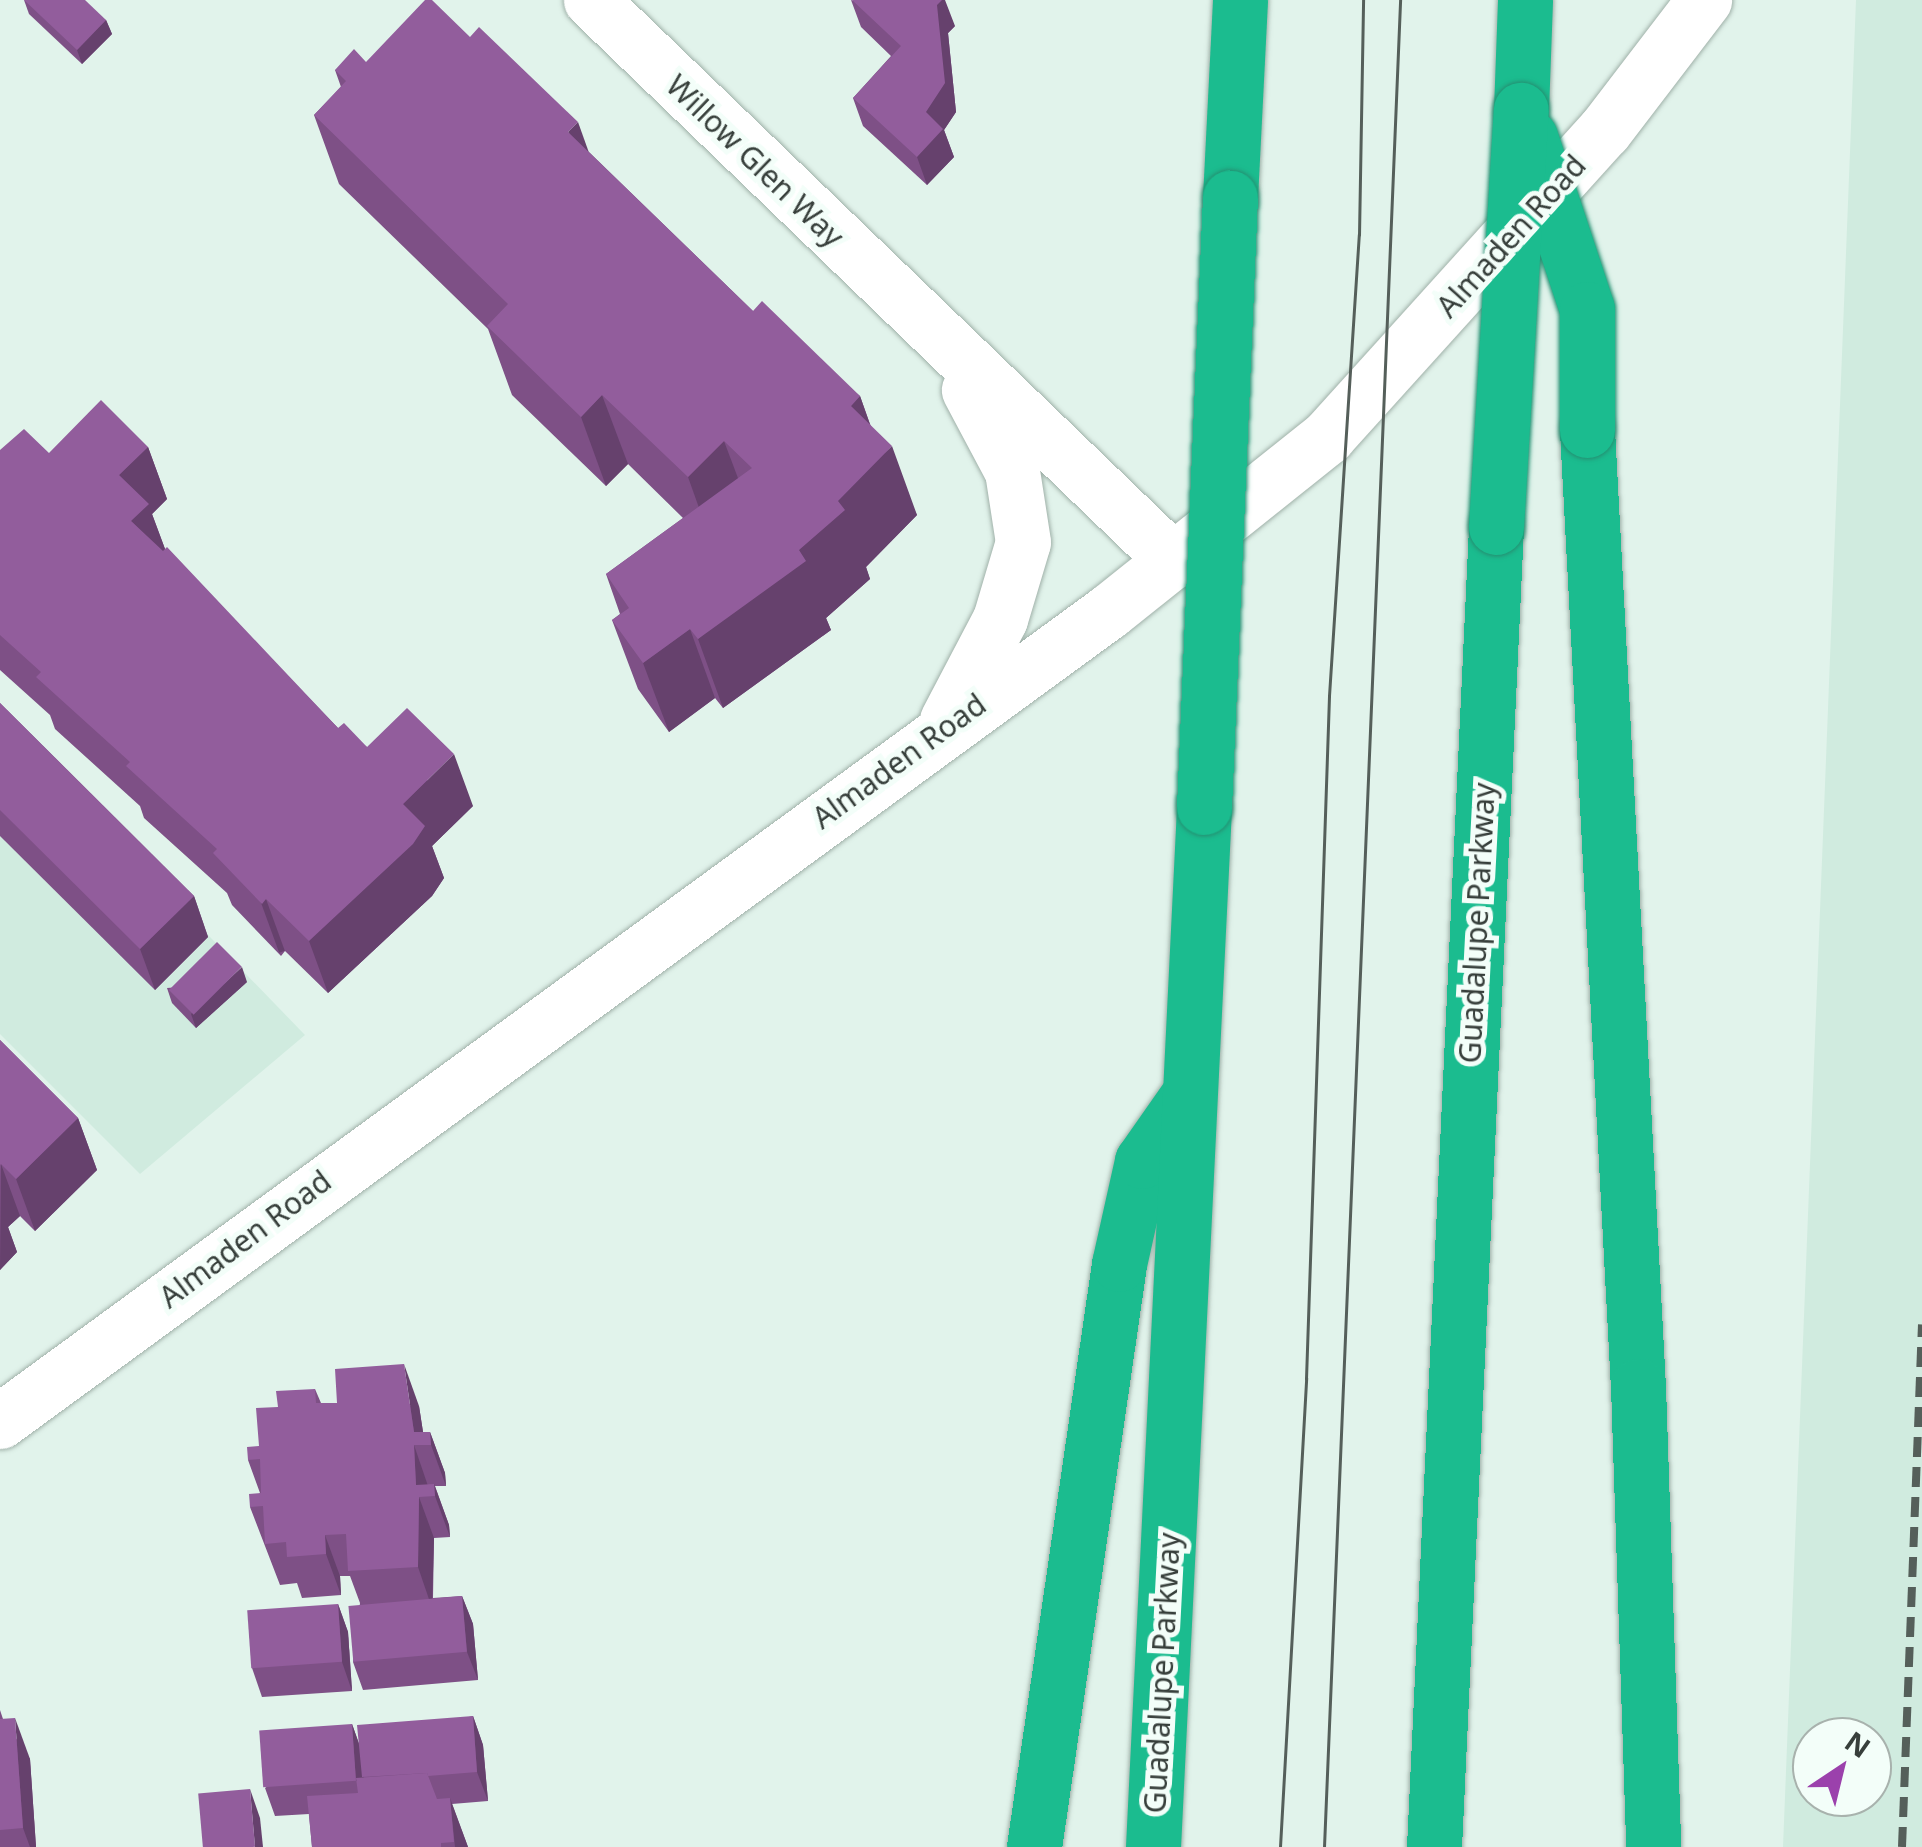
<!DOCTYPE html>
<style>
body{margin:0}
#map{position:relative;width:1922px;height:1847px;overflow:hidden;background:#e1f3eb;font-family:"Noto Sans",sans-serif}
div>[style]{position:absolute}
.built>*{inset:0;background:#d0ebdf}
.roads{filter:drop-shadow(0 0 2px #a0b1a9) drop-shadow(0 0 2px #a0b1a9)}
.secondary>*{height:55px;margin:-27.5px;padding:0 27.5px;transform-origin:27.5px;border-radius:27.5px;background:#fff}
.highway>*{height:55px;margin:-27.5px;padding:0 27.5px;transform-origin:27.5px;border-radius:27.5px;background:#1bbc8f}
.tram>*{height:2.5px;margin:-1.25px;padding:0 1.25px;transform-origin:1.25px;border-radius:1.25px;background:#555f5a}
.rail>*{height:8px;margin-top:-4px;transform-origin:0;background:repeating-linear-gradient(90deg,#555f5a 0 20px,transparent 0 30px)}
.bridges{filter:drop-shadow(0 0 2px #259072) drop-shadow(0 0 2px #259072)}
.highway-bridge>*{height:55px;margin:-27.5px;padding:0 27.5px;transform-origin:27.5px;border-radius:27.5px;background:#1bbc8f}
.wall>*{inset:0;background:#7e5086}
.shaded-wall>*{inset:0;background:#66416d;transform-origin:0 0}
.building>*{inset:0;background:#925d9c;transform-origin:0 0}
span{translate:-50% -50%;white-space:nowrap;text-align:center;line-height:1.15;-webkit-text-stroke:10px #f3fef9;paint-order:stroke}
.street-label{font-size:30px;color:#373f3b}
.north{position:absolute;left:1792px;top:1717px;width:100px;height:100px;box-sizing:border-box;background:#f3fef9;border:2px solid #a8b2ad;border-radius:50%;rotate:35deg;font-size:28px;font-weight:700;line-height:40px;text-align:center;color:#373f3b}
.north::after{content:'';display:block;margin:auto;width:35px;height:45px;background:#9b41ac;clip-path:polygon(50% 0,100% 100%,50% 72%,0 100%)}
</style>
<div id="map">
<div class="built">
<i style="clip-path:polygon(evenodd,1856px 0,1922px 0,1922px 1847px,1783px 1847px,1856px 0,1872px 1737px,1872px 1797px,1812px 1797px,1812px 1737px,1872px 1737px)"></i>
<i style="clip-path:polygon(0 720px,305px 1035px,140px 1174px,0 1034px)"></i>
</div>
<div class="roads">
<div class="secondary">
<i style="left:591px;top:0;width:809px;rotate:43.9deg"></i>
<i style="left:947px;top:720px;width:114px;rotate:-62.3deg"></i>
<i style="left:1000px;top:619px;width:80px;rotate:-73.4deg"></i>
<i style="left:1023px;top:542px;width:72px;rotate:-98.8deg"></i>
<i style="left:1012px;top:471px;width:92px;rotate:-118deg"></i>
<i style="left:0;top:1421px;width:1373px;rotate:-36.14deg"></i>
<i style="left:1109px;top:611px;width:280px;rotate:-38.6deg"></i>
<i style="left:1328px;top:436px;width:411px;rotate:-47.9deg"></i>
<i style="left:1604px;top:131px;width:165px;rotate:-52.6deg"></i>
</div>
<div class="highway">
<i style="left:1521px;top:110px;width:110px;rotate:-87.9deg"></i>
<i style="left:1230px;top:198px;width:198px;rotate:-87.1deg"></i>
<i style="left:1587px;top:430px;width:957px;rotate:86.95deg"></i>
<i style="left:1638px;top:1386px;width:461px;rotate:88.1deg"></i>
<i style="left:1034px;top:1847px;width:589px;rotate:-81.7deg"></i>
<i style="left:1119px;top:1264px;width:106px;rotate:-77.4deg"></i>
<i style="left:1142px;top:1161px;width:82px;rotate:-55deg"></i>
<i style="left:1153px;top:1847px;width:1041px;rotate:-87.19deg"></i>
<i style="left:1434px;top:1847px;width:1321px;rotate:-87.31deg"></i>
</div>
</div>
<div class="tram">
<i style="left:1280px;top:1847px;width:469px;rotate:-86.8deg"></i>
<i style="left:1306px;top:1379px;width:683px;rotate:-88.07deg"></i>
<i style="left:1329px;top:696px;width:462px;rotate:-86.3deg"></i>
<i style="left:1359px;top:235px;width:235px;rotate:-89deg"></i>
<i style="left:1324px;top:1847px;width:1849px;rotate:-87.64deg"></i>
</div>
<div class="rail">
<i style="left:1902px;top:1847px;width:523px;rotate:-87.81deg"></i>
</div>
<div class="bridges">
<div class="highway-bridge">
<i style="left:1530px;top:137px;width:181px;rotate:71.7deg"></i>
<i style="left:1587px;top:309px;width:121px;rotate:90deg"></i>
<i style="left:1496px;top:527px;width:418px;rotate:-86.6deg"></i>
<i style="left:1204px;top:807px;width:610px;rotate:-87.56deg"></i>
</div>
</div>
<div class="wall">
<i style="clip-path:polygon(24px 0,106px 20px,112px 34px,82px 64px,29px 14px)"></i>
<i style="clip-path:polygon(851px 0,955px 26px,948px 33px,956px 112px,944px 130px,954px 157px,927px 185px,863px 126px,853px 98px,891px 56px,861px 27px)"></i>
<i style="clip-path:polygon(366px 62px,589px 152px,753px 311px,860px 396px,870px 424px,917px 515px,866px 567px,870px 579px,826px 618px,831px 630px,723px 708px,715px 698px,669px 732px,638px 689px,612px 620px,620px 614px,606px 574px,683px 518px,628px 464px,606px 486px,512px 395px,488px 329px,339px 184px,314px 115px,341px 87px,335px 70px)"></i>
<i style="clip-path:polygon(148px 447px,167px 499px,152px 514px,165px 549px,338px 728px,367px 747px,473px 806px,432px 846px,444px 878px,432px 896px,328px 993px,285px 951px,281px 956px,232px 905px,227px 893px,144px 818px,140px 806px,55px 729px,50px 715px,0 670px,0 450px,49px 453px)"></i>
<i style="clip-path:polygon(0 703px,194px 896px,208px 937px,155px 990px,0 836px)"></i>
<i style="clip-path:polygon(247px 982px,196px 1028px,172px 1003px,167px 988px)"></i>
<i style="clip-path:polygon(0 1040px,78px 1118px,97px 1170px,35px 1231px,20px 1216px,8px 1227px,17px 1252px,0 1270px)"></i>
<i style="clip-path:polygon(315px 1389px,321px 1403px,419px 1406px,423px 1432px,430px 1432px,445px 1473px,446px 1486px,435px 1486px,449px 1525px,450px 1537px,434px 1538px,433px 1598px,462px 1596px,473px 1624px,478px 1680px,363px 1690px,353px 1662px,360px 1603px,350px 1576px,340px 1576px,341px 1595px,302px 1598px,297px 1583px,280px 1585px,250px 1507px,260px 1493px,248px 1460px,259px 1446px,278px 1407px)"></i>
<i style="clip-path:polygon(338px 1604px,348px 1632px,352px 1691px,262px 1697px,252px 1668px)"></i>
<i style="clip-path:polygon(0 1710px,3px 1719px,30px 1759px,36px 1847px,0 1847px)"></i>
<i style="clip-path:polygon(473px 1716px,483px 1745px,488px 1801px,452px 1804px,468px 1847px,312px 1847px,309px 1814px,275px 1816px,265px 1788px,352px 1724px,359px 1744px)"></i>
</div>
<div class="shaded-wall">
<i style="clip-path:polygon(933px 0,945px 0,955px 26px,948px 33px,956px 112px,944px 130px,954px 157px,927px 185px,917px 157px,926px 112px)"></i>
<i style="clip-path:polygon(106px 20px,112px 34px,82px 64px,77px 50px)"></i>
<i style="clip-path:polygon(578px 122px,603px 192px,568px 132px)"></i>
<i style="clip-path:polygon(602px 395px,628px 464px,606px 486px,581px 417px)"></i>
<i style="clip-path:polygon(860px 396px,881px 456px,892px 446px,917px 515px,866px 567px,870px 579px,826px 618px,831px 630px,723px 708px,698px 639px,799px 550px,851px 406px)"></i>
<i style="clip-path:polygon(724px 441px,750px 510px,713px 547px,688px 477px)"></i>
<i style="clip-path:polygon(148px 447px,167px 499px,152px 514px,168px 557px,131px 521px,119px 475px)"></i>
<i style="clip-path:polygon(690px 629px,715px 698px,669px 732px,643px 663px)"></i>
<i style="clip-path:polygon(454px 754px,473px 806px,432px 846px,444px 878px,432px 896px,328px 993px,309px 941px,403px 804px)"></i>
<i style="clip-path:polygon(194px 896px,208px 937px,155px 990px,140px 949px)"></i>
<i style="left:266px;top:899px;width:55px;height:6px;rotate:70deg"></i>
<i style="clip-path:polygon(242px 967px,247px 982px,196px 1028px,191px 1014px)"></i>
<i style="clip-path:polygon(78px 1118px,97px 1170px,35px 1231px,16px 1179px)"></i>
<i style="clip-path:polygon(1px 1164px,20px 1216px,8px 1227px,17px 1252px,0 1270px)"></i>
<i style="clip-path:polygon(404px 1364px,419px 1406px,425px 1445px,414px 1432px)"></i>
<i style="clip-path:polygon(430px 1432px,445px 1473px,446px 1486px,431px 1445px)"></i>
<i style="clip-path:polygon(414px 1445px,428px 1486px,416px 1485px)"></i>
<i style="clip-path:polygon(434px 1484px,449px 1525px,450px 1537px,435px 1496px)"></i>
<i style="clip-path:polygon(419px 1497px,434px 1538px,432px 1608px,418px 1567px)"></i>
<i style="clip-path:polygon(325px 1535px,340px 1576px,341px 1595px,326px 1554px)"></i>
<i style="clip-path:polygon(462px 1596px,473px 1624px,478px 1680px,467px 1652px)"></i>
<i style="clip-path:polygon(338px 1604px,348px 1632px,352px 1691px,342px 1662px)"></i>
<i style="clip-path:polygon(473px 1716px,483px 1745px,488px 1801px,477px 1772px)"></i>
<i style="clip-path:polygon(15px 1718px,30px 1759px,36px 1847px,30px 1847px,23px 1828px)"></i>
<i style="clip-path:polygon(352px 1724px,362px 1752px,364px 1781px,356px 1781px)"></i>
<i style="clip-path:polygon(250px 1789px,260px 1818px,263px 1847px,255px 1847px)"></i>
<i style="clip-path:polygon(450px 1798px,468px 1847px,455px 1847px)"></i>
</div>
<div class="building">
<i style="clip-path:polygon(24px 0,85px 0,106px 20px,77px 50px)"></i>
<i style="clip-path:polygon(425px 0,432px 0,470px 37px,479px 27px,578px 122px,568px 132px,753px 311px,762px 301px,860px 396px,851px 406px,892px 446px,838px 501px,845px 510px,799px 550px,806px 561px,698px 639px,690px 629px,643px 663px,612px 620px,629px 608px,606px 574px,752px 468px,724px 441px,688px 477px,602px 395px,581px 417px,487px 326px,508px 304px,314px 115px,346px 81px,335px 70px,354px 49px,366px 62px)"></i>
<i style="clip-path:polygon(852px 0,942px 0,937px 5px,945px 83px,926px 112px,943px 129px,917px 157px,853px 98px,901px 46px)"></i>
<i style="clip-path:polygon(101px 400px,148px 447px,119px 475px,149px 504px,131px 521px,163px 551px,167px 547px,338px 728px,344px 723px,367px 747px,407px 708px,454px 754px,403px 804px,425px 826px,413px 844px,309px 941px,266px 899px,262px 904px,213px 853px,217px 849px,126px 766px,130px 762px,36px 677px,41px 672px,0 635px,0 450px,24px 429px,49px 453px)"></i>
<i style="clip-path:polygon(0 703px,194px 896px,140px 949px,0 810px)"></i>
<i style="left:217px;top:942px;width:35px;height:68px;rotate:45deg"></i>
<i style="clip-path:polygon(0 1040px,78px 1118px,16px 1179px,1px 1164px,0 1165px)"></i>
<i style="clip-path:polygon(404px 1364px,414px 1432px,430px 1432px,431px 1445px,414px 1445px,416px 1485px,434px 1484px,435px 1496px,419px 1497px,418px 1567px,348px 1571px,346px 1534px,325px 1535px,326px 1554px,287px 1557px,286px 1542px,265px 1544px,263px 1506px,250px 1507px,249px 1494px,261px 1493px,260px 1459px,248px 1460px,247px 1447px,259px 1446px,256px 1408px,278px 1407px,276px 1391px,315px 1389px,316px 1403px,337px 1403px,335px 1369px)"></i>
<i style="left:462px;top:1596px;width:56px;height:114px;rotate:85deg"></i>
<i style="left:338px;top:1604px;width:58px;height:91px;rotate:86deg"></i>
<i style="clip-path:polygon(473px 1716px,477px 1772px,428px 1776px,427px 1773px,362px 1777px,357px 1725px)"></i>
<i style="clip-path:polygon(15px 1718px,23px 1828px,0 1830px,0 1719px)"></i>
<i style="left:352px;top:1724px;width:57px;height:93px;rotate:86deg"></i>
<i style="clip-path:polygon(427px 1773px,437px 1799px,450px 1798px,454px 1842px,441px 1843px,441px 1847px,312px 1847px,307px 1796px,358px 1793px,356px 1778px)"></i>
<i style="left:250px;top:1789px;width:58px;height:52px;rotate:85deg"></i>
</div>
<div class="street-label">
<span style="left:755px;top:161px;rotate:44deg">Willow Glen Way</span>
<span style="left:1511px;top:236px;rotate:-48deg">Almaden Road</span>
<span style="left:899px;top:761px;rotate:-36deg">Almaden Road</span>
<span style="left:1477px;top:923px;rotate:-87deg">Guadalupe Parkway</span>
<span style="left:245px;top:1239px;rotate:-37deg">Almaden Road</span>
<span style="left:1162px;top:1673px;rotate:-87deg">Guadalupe Parkway</span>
</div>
<div class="north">N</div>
</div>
